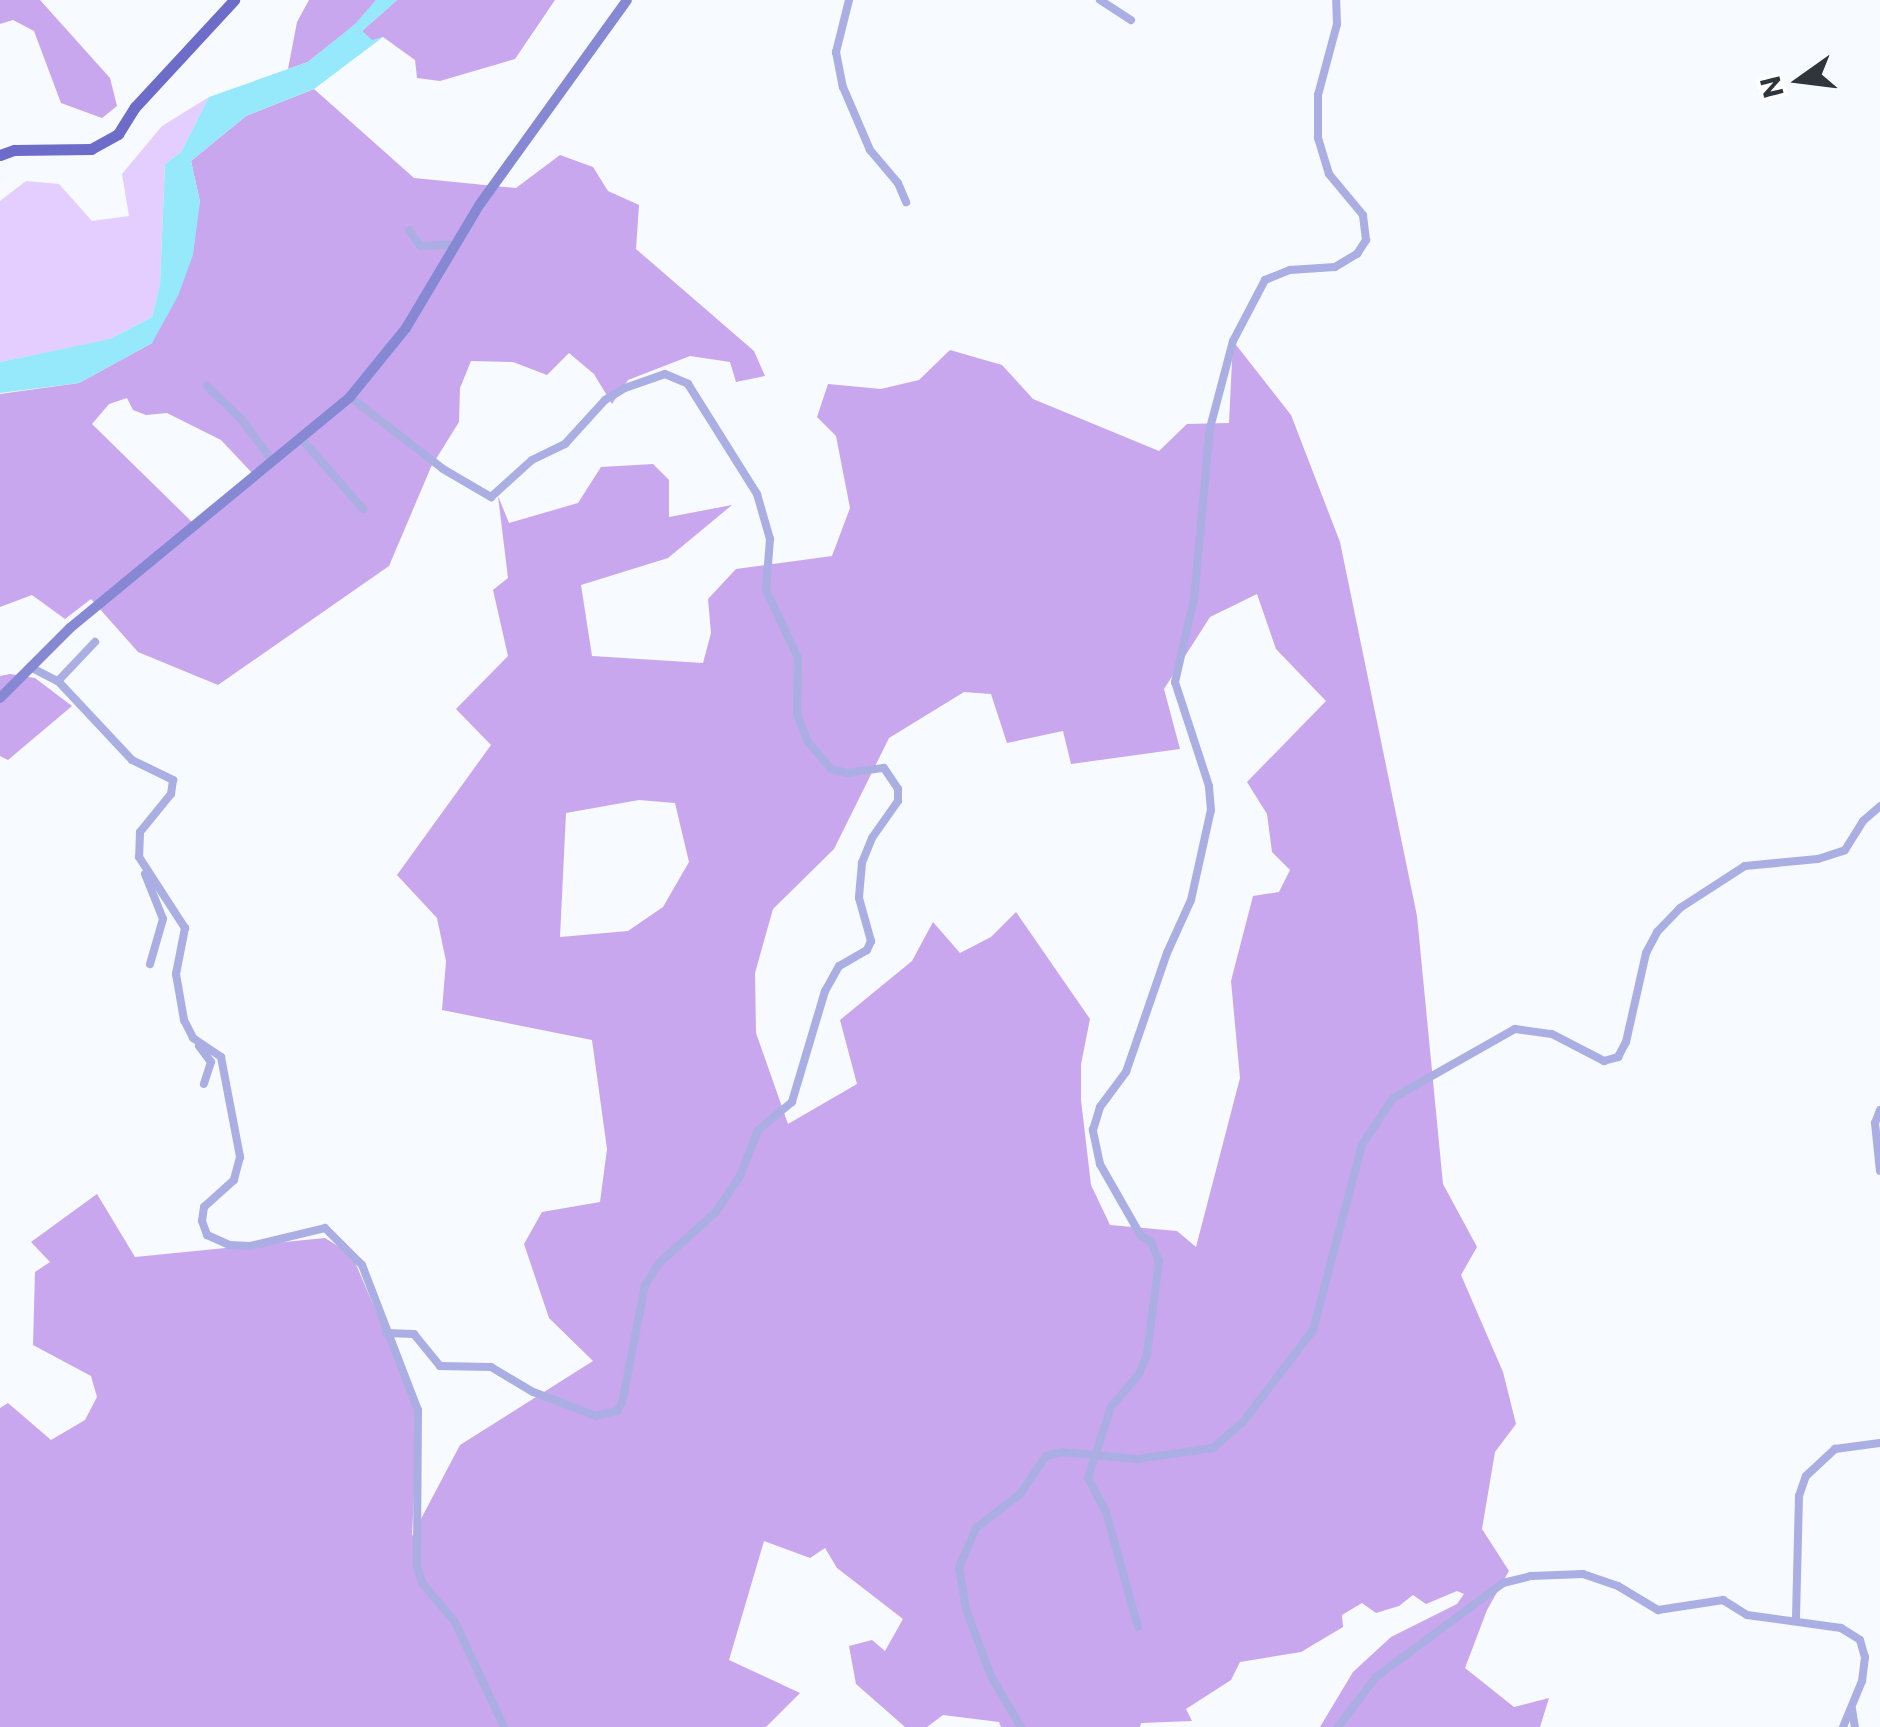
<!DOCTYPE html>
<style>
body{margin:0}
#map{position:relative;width:1880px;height:1727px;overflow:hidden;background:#f7fafe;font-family:Commissioner,sans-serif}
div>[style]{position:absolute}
.green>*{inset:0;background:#e4ceff}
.forest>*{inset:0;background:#c8a7ee}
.water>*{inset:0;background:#96e9fa}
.street>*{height:8px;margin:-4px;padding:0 4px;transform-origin:4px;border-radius:4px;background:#abaee2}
.secondary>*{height:10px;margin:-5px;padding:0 5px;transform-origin:5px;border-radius:5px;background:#8788d4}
.primary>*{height:11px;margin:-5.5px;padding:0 5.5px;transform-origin:5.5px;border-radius:5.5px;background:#6d6cc9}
span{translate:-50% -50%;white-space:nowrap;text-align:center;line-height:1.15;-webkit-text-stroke:8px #fff;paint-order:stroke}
.north{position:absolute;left:1750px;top:30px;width:100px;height:100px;-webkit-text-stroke:8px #fff;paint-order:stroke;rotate:256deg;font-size:28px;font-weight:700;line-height:40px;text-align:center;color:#30353c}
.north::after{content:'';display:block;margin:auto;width:35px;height:45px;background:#30353c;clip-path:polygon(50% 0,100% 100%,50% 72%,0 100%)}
</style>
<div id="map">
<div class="green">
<i style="clip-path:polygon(209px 97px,181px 152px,165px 164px,160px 284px,152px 317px,108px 340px,0 362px,0 201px,26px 181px,59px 184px,92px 221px,129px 216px,122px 174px,162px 126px)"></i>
</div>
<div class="forest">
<i style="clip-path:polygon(0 0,40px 0,110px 78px,117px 106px,102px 118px,61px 103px,34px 31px,13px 20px,0 24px)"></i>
<i style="clip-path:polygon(309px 0,376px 0,362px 19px,308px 62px,288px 69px,297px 22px)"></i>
<i style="clip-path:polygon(397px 0,555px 0,515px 59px,440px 81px,417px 78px,415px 60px,383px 37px,372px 41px,362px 31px)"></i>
<i style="clip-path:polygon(evenodd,314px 89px,414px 178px,516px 188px,560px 155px,593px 167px,608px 191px,639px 205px,636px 249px,754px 351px,765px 376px,736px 382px,730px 362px,690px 356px,628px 380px,612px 404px,594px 374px,569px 353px,547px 375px,513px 362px,471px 361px,460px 388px,459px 422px,431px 467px,389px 566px,218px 685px,138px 652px,91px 599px,65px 619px,32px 595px,0 607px,0 394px,79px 383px,152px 343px,200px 202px,191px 161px,246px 116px,314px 89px,127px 398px,133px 410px,146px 415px,167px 413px,221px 440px,253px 474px,192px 522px,92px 424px,109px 404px,127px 398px)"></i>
<i style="clip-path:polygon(evenodd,1233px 341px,1291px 415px,1340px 542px,1417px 916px,1443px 1184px,1477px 1247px,1461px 1275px,1503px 1372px,1516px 1424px,1495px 1452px,1482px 1529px,1509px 1571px,1487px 1610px,1465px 1668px,1514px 1707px,1549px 1698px,1540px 1727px,1320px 1727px,1353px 1672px,1391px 1637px,1457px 1604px,1464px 1594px,1457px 1591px,1426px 1604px,1413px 1595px,1399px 1606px,1376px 1613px,1362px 1603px,1342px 1615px,1343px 1627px,1301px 1652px,1240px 1662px,1231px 1680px,1186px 1709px,1192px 1721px,1141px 1723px,1140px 1727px,1001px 1727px,999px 1722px,943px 1715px,927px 1727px,905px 1727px,856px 1684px,849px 1646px,872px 1640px,885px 1651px,903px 1619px,837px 1568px,825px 1548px,810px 1558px,764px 1541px,729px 1660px,800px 1693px,766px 1727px,0 1727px,0 1408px,8px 1403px,51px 1440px,85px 1420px,97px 1397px,91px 1376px,33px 1345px,35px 1272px,50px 1262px,31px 1242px,97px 1194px,135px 1257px,325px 1238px,352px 1255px,418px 1410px,412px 1536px,460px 1445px,593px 1361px,549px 1318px,524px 1244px,542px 1212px,600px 1202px,607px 1149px,592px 1040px,442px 1010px,446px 961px,437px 918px,397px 875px,491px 745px,456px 709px,508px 656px,493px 590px,508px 578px,498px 496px,509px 523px,578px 503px,601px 467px,653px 464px,669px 480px,669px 517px,732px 505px,668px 558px,581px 585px,592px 656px,703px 663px,711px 633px,708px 599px,736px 569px,832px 556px,850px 508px,836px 436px,817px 417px,828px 384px,881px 389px,919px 380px,950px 350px,1002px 365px,1033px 399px,1159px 451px,1187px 424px,1229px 423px,1233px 341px,1257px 594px,1276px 649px,1326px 701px,1247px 782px,1267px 814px,1272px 852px,1290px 870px,1279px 892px,1253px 896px,1231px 981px,1240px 1078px,1196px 1247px,1177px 1231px,1110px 1225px,1091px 1185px,1081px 1100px,1081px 1064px,1090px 1019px,1016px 912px,991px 937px,960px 953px,933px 922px,912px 961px,840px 1020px,857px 1084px,788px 1124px,756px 1033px,755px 973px,773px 909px,834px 849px,889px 738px,964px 692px,991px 694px,1007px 743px,1063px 731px,1071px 764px,1180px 749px,1164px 689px,1210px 617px,1257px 594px,1233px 341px,639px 800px,675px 803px,689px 862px,663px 907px,628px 931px,560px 937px,566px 813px,639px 800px)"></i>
<i style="clip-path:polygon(10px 674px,35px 678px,72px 706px,8px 760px,0 756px,0 676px)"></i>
</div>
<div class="water">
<i style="clip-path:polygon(376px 0,397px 0,362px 31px,372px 40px,383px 37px,314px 89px,246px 116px,191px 161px,200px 202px,193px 255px,178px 296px,152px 343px,79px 383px,0 393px,0 362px,110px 339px,152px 317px,160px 284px,165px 164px,181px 152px,209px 97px,308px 62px,355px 24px)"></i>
</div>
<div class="street">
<i style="left:849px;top:0;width:54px;rotate:104deg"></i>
<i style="left:836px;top:52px;width:36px;rotate:79deg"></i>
<i style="left:843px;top:87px;width:69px;rotate:66.8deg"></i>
<i style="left:870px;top:150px;width:43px;rotate:49.7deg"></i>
<i style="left:898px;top:183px;width:21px;rotate:67deg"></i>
<i style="left:1100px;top:0;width:37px;rotate:33deg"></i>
<i style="left:409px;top:230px;width:19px;rotate:55deg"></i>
<i style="left:420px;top:246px;width:35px;rotate:-2deg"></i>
<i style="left:207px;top:386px;width:49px;rotate:44.2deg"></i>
<i style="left:242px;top:420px;width:49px;rotate:53.4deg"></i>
<i style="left:350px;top:397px;width:118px;rotate:37.7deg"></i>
<i style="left:443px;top:469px;width:56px;rotate:30.3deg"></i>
<i style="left:491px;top:497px;width:55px;rotate:-42.1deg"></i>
<i style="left:532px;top:460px;width:37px;rotate:-26deg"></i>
<i style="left:565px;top:444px;width:59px;rotate:-47.7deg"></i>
<i style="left:605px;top:400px;width:23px;rotate:-31deg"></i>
<i style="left:625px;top:388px;width:42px;rotate:-19.3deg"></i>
<i style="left:665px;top:374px;width:25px;rotate:23deg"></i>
<i style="left:688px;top:384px;width:130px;rotate:57.9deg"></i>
<i style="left:757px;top:494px;width:47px;rotate:73.9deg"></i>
<i style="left:770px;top:539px;width:51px;rotate:94.5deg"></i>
<i style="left:766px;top:590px;width:75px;rotate:64.8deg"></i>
<i style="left:798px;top:658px;width:55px;rotate:91deg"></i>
<i style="left:797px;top:713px;width:30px;rotate:70deg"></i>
<i style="left:807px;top:741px;width:37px;rotate:49deg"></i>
<i style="left:831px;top:769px;width:16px;rotate:14deg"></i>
<i style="left:847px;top:773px;width:37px;rotate:-8deg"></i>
<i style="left:884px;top:768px;width:25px;rotate:56deg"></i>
<i style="left:898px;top:789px;width:12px;rotate:90deg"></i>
<i style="left:898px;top:801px;width:45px;rotate:125.1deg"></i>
<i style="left:872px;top:838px;width:27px;rotate:112deg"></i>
<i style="left:862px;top:863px;width:35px;rotate:95deg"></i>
<i style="left:859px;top:898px;width:45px;rotate:74.4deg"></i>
<i style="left:871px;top:941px;width:10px;rotate:114deg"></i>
<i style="left:867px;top:950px;width:32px;rotate:150deg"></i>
<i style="left:839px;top:966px;width:29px;rotate:119deg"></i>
<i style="left:825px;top:991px;width:116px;rotate:106.6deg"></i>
<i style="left:792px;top:1102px;width:44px;rotate:140.5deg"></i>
<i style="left:758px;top:1130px;width:49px;rotate:111.4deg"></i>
<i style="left:740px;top:1176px;width:45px;rotate:124deg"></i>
<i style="left:715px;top:1213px;width:75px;rotate:138.2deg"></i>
<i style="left:659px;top:1263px;width:26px;rotate:122deg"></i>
<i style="left:645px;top:1285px;width:120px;rotate:101deg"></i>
<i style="left:622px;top:1403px;width:9px;rotate:122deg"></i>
<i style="left:617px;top:1411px;width:22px;rotate:167deg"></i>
<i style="left:596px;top:1416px;width:67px;rotate:-159.1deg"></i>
<i style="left:533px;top:1392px;width:49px;rotate:-149.2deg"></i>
<i style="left:491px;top:1367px;width:51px;rotate:-178.9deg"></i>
<i style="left:440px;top:1366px;width:41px;rotate:-129.1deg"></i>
<i style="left:414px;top:1334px;width:28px;rotate:-178deg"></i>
<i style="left:300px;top:437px;width:96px;rotate:48.8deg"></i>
<i style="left:30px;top:667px;width:31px;rotate:27deg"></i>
<i style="left:58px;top:681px;width:108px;rotate:46.9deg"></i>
<i style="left:132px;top:760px;width:46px;rotate:26deg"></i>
<i style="left:173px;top:780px;width:14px;rotate:98deg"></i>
<i style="left:171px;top:794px;width:49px;rotate:129.2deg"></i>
<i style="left:140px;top:832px;width:25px;rotate:92deg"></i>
<i style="left:139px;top:857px;width:85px;rotate:57.1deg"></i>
<i style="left:185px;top:928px;width:47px;rotate:101.1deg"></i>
<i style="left:176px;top:974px;width:47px;rotate:80.1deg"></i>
<i style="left:184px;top:1020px;width:20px;rotate:63deg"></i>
<i style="left:193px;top:1038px;width:34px;rotate:34deg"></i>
<i style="left:221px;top:1057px;width:102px;rotate:79.2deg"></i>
<i style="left:240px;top:1157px;width:24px;rotate:105deg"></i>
<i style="left:234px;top:1180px;width:40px;rotate:138deg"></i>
<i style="left:204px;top:1207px;width:14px;rotate:98deg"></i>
<i style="left:202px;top:1221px;width:15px;rotate:70deg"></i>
<i style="left:207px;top:1235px;width:24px;rotate:24deg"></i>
<i style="left:229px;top:1245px;width:21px;rotate:3deg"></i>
<i style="left:250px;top:1246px;width:77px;rotate:-13.5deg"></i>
<i style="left:325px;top:1228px;width:52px;rotate:45deg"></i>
<i style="left:362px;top:1265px;width:155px;rotate:68.9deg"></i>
<i style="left:418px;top:1410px;width:157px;rotate:90.4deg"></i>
<i style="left:417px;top:1567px;width:18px;rotate:71deg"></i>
<i style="left:423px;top:1584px;width:50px;rotate:49.9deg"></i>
<i style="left:455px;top:1622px;width:116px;rotate:65deg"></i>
<i style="left:58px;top:681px;width:54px;rotate:-46.5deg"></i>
<i style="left:145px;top:874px;width:48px;rotate:68.2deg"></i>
<i style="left:163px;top:919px;width:47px;rotate:106.1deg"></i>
<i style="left:199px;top:1046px;width:20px;rotate:53deg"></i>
<i style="left:211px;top:1062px;width:23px;rotate:108deg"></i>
<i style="left:1880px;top:1110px;width:14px;rotate:111deg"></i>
<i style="left:1875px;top:1123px;width:48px;rotate:84.1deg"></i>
<i style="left:1796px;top:1618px;width:122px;rotate:-88.6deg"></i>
<i style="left:1799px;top:1496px;width:21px;rotate:-71deg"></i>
<i style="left:1806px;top:1476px;width:40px;rotate:-43deg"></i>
<i style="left:1835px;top:1449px;width:45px;rotate:-7.6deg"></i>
<i style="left:1138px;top:1627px;width:119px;rotate:-105.5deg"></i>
<i style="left:1106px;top:1512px;width:38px;rotate:-118deg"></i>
<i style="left:1088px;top:1478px;width:75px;rotate:-72.1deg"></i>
<i style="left:1111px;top:1407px;width:43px;rotate:-49.7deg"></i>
<i style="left:1139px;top:1374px;width:22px;rotate:-68deg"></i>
<i style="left:1147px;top:1354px;width:94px;rotate:-82.6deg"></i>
<i style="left:1159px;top:1261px;width:21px;rotate:-113deg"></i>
<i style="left:1151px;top:1242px;width:12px;rotate:-149deg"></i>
<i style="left:1141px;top:1236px;width:83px;rotate:-119.7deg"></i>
<i style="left:1100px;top:1164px;width:35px;rotate:-102deg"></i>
<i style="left:1093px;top:1130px;width:24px;rotate:-73deg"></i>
<i style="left:1100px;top:1107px;width:44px;rotate:-53.4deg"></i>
<i style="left:1126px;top:1072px;width:126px;rotate:-71deg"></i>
<i style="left:1167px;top:953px;width:58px;rotate:-65.6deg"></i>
<i style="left:1191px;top:900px;width:92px;rotate:-77.5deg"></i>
<i style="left:1211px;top:810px;width:24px;rotate:-95deg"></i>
<i style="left:1209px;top:786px;width:109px;rotate:-108.1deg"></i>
<i style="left:1175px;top:682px;width:85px;rotate:-77.1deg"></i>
<i style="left:1194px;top:599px;width:172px;rotate:-84.7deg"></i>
<i style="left:1210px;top:428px;width:90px;rotate:-75.2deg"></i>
<i style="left:1233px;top:341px;width:69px;rotate:-62.3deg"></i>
<i style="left:1265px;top:280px;width:27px;rotate:-22deg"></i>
<i style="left:1290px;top:270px;width:45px;rotate:-3.8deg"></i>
<i style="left:1335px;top:267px;width:26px;rotate:-31deg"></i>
<i style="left:1357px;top:254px;width:17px;rotate:-57deg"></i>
<i style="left:1366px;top:240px;width:25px;rotate:-97deg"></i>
<i style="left:1363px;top:215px;width:53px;rotate:-129.7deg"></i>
<i style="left:1329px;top:174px;width:38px;rotate:-107deg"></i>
<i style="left:1318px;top:138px;width:43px;rotate:-90deg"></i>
<i style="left:1318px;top:95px;width:73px;rotate:-75deg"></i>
<i style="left:1337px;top:24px;width:24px;rotate:-92deg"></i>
<i style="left:1852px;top:1709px;width:18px;rotate:81deg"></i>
<i style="left:1021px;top:1727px;width:59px;rotate:-120.5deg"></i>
<i style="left:991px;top:1676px;width:72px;rotate:-110.5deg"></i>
<i style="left:966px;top:1609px;width:43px;rotate:-99.5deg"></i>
<i style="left:959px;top:1567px;width:43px;rotate:-66.4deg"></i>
<i style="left:976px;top:1528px;width:56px;rotate:-37.7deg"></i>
<i style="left:1020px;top:1494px;width:46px;rotate:-55.6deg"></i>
<i style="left:1046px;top:1456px;width:16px;rotate:-14deg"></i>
<i style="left:1062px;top:1452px;width:75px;rotate:5.3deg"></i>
<i style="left:1137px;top:1459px;width:77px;rotate:-8.2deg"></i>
<i style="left:1213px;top:1448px;width:40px;rotate:-41deg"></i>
<i style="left:1243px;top:1422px;width:116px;rotate:-52.7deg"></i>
<i style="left:1313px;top:1330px;width:191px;rotate:-75.2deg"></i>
<i style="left:1362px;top:1145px;width:56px;rotate:-56.6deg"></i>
<i style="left:1393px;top:1098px;width:140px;rotate:-29.5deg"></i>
<i style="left:1515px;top:1029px;width:37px;rotate:8deg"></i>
<i style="left:1552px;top:1034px;width:59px;rotate:27.4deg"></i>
<i style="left:1604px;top:1061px;width:15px;rotate:-16deg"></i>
<i style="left:1618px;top:1057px;width:17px;rotate:-62deg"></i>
<i style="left:1626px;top:1042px;width:91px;rotate:-77.3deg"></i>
<i style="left:1646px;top:953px;width:24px;rotate:-62deg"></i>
<i style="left:1657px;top:932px;width:33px;rotate:-46deg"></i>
<i style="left:1680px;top:908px;width:77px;rotate:-32.9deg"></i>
<i style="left:1745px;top:866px;width:73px;rotate:-5.5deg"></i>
<i style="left:1818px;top:859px;width:28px;rotate:-18deg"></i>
<i style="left:1845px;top:850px;width:34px;rotate:-58deg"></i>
<i style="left:1863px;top:821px;width:23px;rotate:-41deg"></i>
<i style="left:1338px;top:1727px;width:63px;rotate:-52.8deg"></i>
<i style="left:1376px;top:1677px;width:158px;rotate:-36.5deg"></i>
<i style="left:1503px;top:1583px;width:29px;rotate:-14deg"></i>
<i style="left:1531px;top:1576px;width:52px;rotate:-2.2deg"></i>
<i style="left:1583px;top:1574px;width:37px;rotate:19deg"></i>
<i style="left:1618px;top:1586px;width:47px;rotate:31deg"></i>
<i style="left:1658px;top:1610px;width:66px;rotate:-8.7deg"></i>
<i style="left:1723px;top:1600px;width:28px;rotate:32deg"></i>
<i style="left:1747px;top:1615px;width:95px;rotate:7.9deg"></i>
<i style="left:1841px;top:1628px;width:22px;rotate:32deg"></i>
<i style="left:1860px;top:1640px;width:18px;rotate:74deg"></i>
<i style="left:1865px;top:1657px;width:24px;rotate:97deg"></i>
<i style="left:1862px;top:1681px;width:50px;rotate:112.4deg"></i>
</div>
<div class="secondary">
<i style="left:0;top:698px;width:99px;rotate:-45deg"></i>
<i style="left:70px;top:628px;width:363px;rotate:-39.5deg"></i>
<i style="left:350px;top:397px;width:89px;rotate:-50.9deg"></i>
<i style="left:406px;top:328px;width:144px;rotate:-59.2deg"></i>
<i style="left:480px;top:204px;width:251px;rotate:-54.2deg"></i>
</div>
<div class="primary">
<i style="left:0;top:155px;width:15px;rotate:-20deg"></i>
<i style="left:14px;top:150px;width:77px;rotate:-0.7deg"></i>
<i style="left:91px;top:149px;width:31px;rotate:-29deg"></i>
<i style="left:118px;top:134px;width:32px;rotate:-58deg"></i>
<i style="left:135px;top:107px;width:146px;rotate:-47.2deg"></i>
</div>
<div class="north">N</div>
</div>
